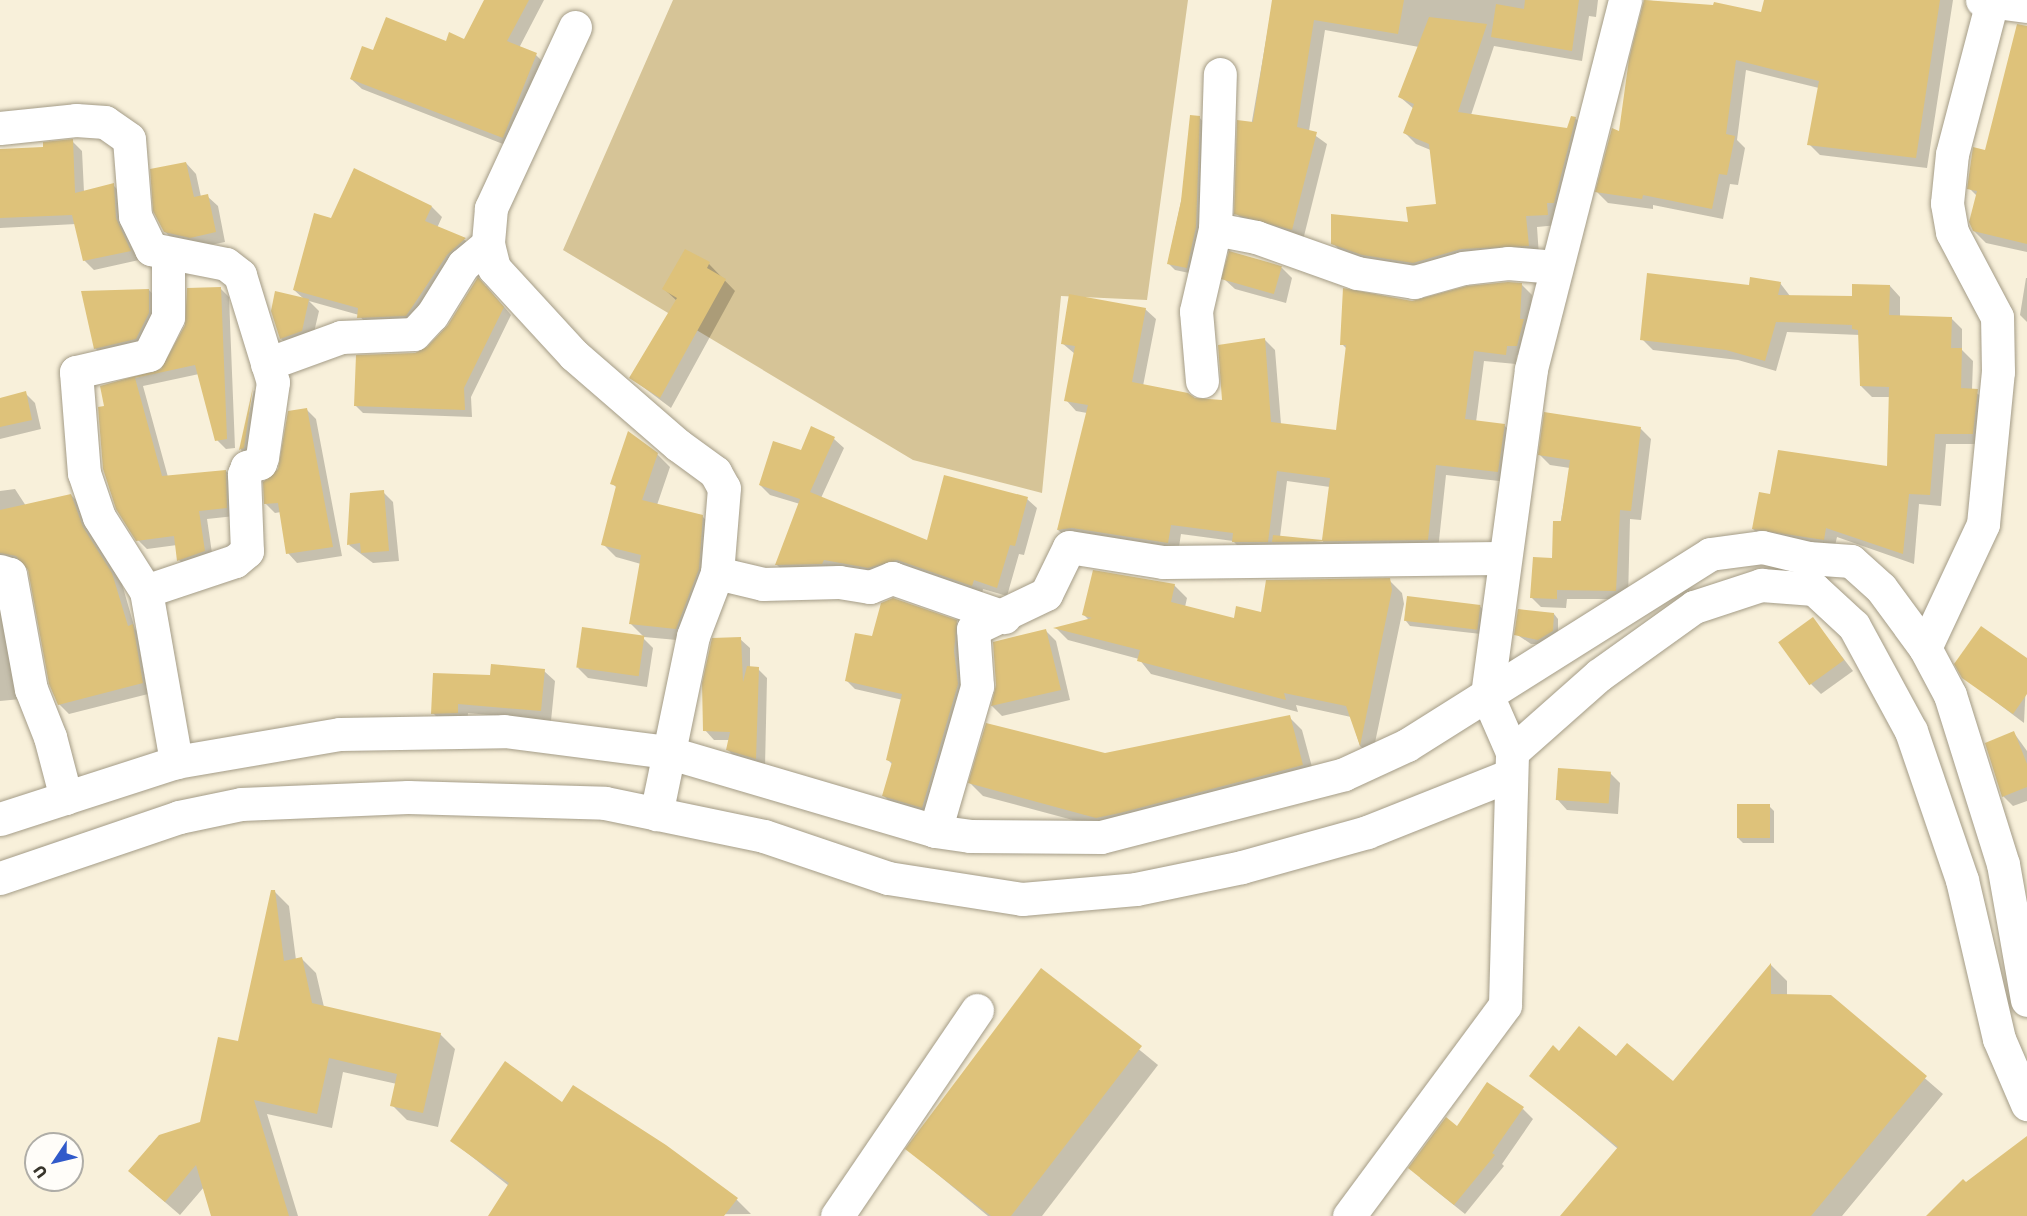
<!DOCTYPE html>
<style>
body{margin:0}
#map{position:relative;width:2027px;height:1216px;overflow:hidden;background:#f8f0da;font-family:Poppins,sans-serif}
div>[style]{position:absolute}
.green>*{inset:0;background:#d6c497}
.shadow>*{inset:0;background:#0003}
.building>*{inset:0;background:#dec27a;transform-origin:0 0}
.roads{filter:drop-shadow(0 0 2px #a49c87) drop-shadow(0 0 2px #a49c87)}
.minor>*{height:33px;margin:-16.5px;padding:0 16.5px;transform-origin:16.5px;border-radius:16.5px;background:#fff}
span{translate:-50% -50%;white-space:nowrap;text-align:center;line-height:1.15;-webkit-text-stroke:4.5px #fffdf9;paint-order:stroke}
.north{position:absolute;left:24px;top:1132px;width:60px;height:60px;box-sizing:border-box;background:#fffdf9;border:2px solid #afada7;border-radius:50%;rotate:235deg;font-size:16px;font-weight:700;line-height:24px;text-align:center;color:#38352c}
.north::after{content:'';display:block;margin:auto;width:21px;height:27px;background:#315aca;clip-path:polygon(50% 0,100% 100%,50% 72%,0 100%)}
</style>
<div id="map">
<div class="green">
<i style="clip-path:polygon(673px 0,1188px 0,1147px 300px,1061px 296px,1042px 493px,913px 460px,563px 250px)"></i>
</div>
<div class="shadow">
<i style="clip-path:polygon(486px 0,544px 0,519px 48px,536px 55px,546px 65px,513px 148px,362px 89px,351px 79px,373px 52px,465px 41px)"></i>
<i style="clip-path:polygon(1273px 0,1598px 0,1596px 17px,1589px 16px,1582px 61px,1494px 46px,1471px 115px,1568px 130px,1575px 118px,1586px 129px,1558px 225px,1537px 227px,1539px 256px,1425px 273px,1344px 255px,1333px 243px,1409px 224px,1438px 205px,1506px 181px,1416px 144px,1405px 133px,1414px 109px,1400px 97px,1419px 47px,1325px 30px,1309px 131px,1327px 144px,1303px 240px,1247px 224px,1236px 213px)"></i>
<i style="clip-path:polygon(1645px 0,1762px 14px,1765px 0,1953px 0,1927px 168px,1820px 155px,1809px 144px,1819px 88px,1746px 70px,1737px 140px,1745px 148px,1738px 185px,1730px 184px,1723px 219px,1653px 205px,1653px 209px,1608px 203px,1597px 192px,1620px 133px,1631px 59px)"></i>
<i style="clip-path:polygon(2027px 68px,2027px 252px,1986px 243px,1974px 231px,1977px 196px,1969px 188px)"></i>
<i style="clip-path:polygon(1199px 117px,1206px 125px,1203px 234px,1194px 274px,1175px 270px,1168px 263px)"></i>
<i style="clip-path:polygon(72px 141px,82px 151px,84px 192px,113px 185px,123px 195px,139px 260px,94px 270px,84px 260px,76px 224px,0 228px,0 150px,44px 148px)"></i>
<i style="clip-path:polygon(186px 163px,196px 174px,201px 197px,207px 196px,218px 206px,225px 242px,201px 247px,176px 242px,165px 232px)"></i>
<i style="clip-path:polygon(432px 207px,442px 217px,437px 228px,465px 240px,474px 249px,416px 325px,369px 327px,359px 315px,309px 301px,319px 311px,312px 341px,291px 349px,281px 339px,304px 299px,294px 290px,332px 220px)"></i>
<i style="clip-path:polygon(686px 251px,709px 264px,735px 291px,671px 408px,631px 378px,677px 301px,664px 289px)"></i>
<i style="clip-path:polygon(1230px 253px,1282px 268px,1292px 278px,1286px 303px,1235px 289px,1224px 279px)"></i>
<i style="clip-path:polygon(2026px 278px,2027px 278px,2027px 322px,2020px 315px)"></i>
<i style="clip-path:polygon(1780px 283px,1790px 296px,1854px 297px,1890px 286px,1900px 297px,1900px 317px,1951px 318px,1962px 329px,1962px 350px,1973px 361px,1972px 390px,1988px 401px,1983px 444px,1946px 444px,1941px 506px,1919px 504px,1914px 564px,1837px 537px,1834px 550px,1764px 540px,1753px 529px,1771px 496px,1889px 468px,1890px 397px,1872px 397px,1861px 386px,1860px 335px,1787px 332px,1776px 371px,1738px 360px,1653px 350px,1642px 339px,1750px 287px)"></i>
<i style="clip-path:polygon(evenodd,1522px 285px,1532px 295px,1528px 356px,1517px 355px,1516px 364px,1484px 361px,1476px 422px,1504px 425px,1514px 436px,1508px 482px,1446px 475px,1438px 550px,1244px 552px,1233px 541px,1181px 534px,1178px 553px,1069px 540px,1058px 530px,1087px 413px,1076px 411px,1066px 400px,1075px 354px,1062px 343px,1145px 309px,1156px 319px,1143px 386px,1194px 400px,1224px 402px,1264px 339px,1275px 350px,1281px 424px,1337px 432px,1347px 349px,1342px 344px,1412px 302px,1522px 285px,1287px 481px,1330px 487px,1323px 542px,1280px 537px,1287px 481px)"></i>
<i style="clip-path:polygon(486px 286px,511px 315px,471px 397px,472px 417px,363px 413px,355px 405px,415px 354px,428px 349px)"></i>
<i style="clip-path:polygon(220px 288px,229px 297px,235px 448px,226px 449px,217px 440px,199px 374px,143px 386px,168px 477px,226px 471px,234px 480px,235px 516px,207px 519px,213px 560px,187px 569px,179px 560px,177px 545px,147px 549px,138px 540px,101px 387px,162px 371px)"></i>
<i style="clip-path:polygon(149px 290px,159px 301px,146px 349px,105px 358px,95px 348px)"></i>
<i style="clip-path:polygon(254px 390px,260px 397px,248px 457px,241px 450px)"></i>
<i style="clip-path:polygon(25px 393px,35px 403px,41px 429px,0 439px,0 399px)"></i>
<i style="clip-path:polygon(306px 409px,316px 419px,342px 556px,297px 563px,288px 553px,281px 512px,275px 513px,265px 503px)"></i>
<i style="clip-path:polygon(812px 428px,834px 439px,844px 448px,821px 498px,928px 542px,1027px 499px,1037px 508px,1024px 555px,1019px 554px,1007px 596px,983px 589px,982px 595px,786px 574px,777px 565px,800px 504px,770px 495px,760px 485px,801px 452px)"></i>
<i style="clip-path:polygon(1641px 429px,1651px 439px,1641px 520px,1630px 519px,1628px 599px,1567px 599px,1566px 608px,1541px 607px,1531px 597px,1554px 560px,1570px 468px,1550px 465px,1540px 455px)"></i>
<i style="clip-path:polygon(657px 454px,670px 467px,657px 505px,702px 516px,715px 529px,688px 641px,644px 637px,631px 624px,641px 564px,616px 557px,603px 544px,617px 488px,612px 483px)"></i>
<i style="clip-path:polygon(15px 489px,26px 506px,71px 495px,81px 505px,93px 538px,122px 584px,135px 629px,142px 636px,152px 693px,69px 714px,59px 704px,29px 568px,16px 562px,0 566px,0 491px)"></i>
<i style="clip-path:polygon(383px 492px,393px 502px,399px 561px,373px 563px,349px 545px)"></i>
<i style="clip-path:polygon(1389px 580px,1402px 593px,1404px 604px,1372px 757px,1360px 746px,1351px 717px,1296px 705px,1298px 712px,1151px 674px,1139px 659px,1068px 640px,1056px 628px,1090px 621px,1084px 615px,1174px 585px,1187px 598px,1185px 607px,1235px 620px)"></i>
<i style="clip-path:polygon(0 596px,21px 699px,0 701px)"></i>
<i style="clip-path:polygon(1480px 606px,1484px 611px,1481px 634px,1410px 626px,1406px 621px)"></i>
<i style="clip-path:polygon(1554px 614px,1558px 619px,1558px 635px,1544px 644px,1531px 644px,1516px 634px)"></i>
<i style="clip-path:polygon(1813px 619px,1853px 671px,1821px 694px,1811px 684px)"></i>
<i style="clip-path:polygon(956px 622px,965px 631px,967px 694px,931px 816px,893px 805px,884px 796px,893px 765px,888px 760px,903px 700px,855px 689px,846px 680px,873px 638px)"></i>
<i style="clip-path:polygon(1046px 631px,1056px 641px,1070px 700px,1002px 716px,992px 706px,997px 685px)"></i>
<i style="clip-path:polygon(643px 638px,653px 648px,647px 687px,588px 678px,578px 668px)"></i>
<i style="clip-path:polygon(740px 639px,750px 648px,750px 668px,758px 669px,767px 678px,765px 767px,737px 759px,727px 749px,730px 740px,714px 740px,705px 730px)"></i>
<i style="clip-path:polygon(2027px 660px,2024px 723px,1963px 677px)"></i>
<i style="clip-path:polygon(544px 671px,555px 681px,551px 721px,468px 713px,467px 723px,443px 723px,433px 713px,492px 677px)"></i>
<i style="clip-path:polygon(1289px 717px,1302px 730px,1315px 778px,1110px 830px,983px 796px,970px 783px)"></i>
<i style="clip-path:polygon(2014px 733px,2027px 751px,2027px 801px,2013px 806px,2003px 796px)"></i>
<i style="clip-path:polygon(1610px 773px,1620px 783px,1618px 814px,1567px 810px,1557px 799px)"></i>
<i style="clip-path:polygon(1769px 806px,1774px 811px,1774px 843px,1743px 843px,1738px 838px)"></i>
<i style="clip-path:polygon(275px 892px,289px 906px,296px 960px,302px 959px,316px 973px,324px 1007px,440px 1034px,455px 1049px,438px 1127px,407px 1120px,392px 1105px,397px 1084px,343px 1072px,332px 1128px,267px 1114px,298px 1216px,212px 1216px,204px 1187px,180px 1215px,145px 1185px,202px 1124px,240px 1043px)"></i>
<i style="clip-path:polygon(1771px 965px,1787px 981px,1787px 996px,1830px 996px,1943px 1094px,1842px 1216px,1573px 1216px,1618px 1149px,1531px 1075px,1559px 1053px,1617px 1058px,1673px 1083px)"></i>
<i style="clip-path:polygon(1042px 970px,1158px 1065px,1042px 1216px,988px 1216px,907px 1149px)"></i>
<i style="clip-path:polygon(563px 1104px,737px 1200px,751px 1214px,490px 1216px,509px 1186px,452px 1141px)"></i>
<i style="clip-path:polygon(1523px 1109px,1533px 1119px,1502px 1164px,1504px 1166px,1465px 1214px,1420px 1178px,1457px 1128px)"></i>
</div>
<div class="building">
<i style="clip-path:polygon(484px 0,529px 0,507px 41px,537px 53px,503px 138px,350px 79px,362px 46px,373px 50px,386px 17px,446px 41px,449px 32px,464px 39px)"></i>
<i style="clip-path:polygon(1272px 0,1404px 0,1398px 34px,1314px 20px,1297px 127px,1317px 132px,1292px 230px,1234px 214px,1237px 120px,1253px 122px)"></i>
<i style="clip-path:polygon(1525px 0,1579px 0,1572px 51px,1491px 37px,1496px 4px,1524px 9px)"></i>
<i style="clip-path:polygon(1644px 0,1713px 5px,1714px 2px,1761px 12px,1764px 0,1940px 0,1916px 158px,1807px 145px,1819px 81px,1736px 60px,1726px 134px,1735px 136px,1727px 175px,1719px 174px,1712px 209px,1643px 195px,1642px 199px,1595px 192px,1612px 128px,1619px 131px,1629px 59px)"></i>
<i style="clip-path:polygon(1429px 17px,1487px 24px,1458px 112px,1567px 128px,1571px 116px,1576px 117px,1554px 203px,1547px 203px,1548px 215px,1526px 216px,1529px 246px,1461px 249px,1413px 263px,1362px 255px,1331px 244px,1331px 214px,1408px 222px,1406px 207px,1436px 204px,1429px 144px,1403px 133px,1414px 104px,1398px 97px)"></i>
<i style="clip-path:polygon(2017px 24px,2027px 26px,2027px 244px,1973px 231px,1969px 222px,1977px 191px,1967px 189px,1973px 147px,1985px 150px)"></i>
<i style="clip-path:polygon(1190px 115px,1200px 116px,1196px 227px,1187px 268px,1167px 264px,1181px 201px)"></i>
<i style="clip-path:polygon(73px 139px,75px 193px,114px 183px,116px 218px,131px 251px,83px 261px,72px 215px,0 218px,0 149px,43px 147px,43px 142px)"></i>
<i style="clip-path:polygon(186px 162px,194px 197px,208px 194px,216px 232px,190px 238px,164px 232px,153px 211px,150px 169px)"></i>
<i style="clip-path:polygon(354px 168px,432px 206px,425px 221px,466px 238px,447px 255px,406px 316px,357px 318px,358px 308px,293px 290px,314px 213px,331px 218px)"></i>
<i style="clip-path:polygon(685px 249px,710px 262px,707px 268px,726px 279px,660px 398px,629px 378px,677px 298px,662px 289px)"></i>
<i style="left:1229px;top:251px;width:55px;height:29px;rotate:16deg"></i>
<i style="clip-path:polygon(1647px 273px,1749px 285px,1750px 277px,1781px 282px,1778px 295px,1852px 296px,1852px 284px,1890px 285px,1889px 315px,1952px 317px,1951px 348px,1962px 348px,1961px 388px,1978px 389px,1973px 434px,1935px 434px,1930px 495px,1909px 494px,1903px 554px,1826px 528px,1824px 540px,1752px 529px,1759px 492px,1770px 494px,1778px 450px,1887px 466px,1889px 387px,1860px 386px,1858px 330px,1852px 329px,1852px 325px,1776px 322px,1765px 361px,1726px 350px,1640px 340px)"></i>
<i style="clip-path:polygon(478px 277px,504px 307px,464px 388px,465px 410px,354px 406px,356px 355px,415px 353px,427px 347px,448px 325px)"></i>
<i style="clip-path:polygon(1508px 282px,1522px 283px,1520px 319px,1524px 319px,1517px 346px,1507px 346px,1506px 355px,1474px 351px,1465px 419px,1505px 424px,1498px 472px,1436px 465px,1428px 540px,1272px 542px,1273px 535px,1322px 540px,1330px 478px,1277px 471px,1268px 542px,1232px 542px,1233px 533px,1171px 525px,1168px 543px,1072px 528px,1057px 530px,1088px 405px,1064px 401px,1075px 346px,1061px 344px,1069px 294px,1146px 308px,1132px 382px,1188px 393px,1195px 398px,1222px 400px,1218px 345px,1265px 338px,1271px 422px,1336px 430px,1346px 345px,1340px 345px,1343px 288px,1412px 301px,1467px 286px)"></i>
<i style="clip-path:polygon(221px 287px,227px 439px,215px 441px,195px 365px,135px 378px,162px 476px,226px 470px,227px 508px,199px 511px,205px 551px,177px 561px,174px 536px,136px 541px,116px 509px,103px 469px,98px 407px,104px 406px,100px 386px,161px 369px,185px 325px,187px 288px)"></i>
<i style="clip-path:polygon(149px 289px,149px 313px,136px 339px,94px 349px,81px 291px)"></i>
<i style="clip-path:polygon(275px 291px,309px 299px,302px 331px,280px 339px,271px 311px)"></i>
<i style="clip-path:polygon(253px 387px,244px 448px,239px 450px)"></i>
<i style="clip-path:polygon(26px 391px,32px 420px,0 427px,0 398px)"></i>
<i style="clip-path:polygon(307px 408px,333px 547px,286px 554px,278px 503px,264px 504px,263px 482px,278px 469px,288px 411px)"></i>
<i style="clip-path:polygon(1544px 412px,1641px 427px,1631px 511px,1620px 510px,1616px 591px,1557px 590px,1557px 599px,1530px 598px,1533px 557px,1552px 558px,1553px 521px,1561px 521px,1570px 460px,1538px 455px)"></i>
<i style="clip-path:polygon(811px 426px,835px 437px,810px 492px,927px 540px,944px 475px,1028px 497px,1015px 546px,1010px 545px,997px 588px,974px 580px,972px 586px,897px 560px,868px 568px,824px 560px,822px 564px,775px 565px,800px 499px,759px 485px,773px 441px,801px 450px)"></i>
<i style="clip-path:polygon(628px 431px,658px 453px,642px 500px,703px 515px,699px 569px,676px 629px,629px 624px,641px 555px,601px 545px,616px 486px,610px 484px)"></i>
<i style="clip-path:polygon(384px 490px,389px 551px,361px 553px,360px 543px,347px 545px,350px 493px)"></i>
<i style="clip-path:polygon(71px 494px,83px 527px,112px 573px,128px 626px,133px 624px,143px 683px,58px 705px,49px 684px,28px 570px,16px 556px,0 553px,0 510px)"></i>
<i style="clip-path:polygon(1093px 570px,1175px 584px,1171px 602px,1234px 618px,1236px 606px,1261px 612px,1266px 580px,1390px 578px,1392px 590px,1360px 746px,1346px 706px,1284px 693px,1286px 700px,1137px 661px,1140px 650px,1053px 628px,1092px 618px,1082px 615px)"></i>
<i style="left:1407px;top:596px;width:74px;height:25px;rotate:7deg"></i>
<i style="clip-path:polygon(893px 598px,957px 620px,954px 651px,958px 684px,922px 808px,882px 796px,892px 762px,886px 760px,902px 694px,845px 681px,855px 633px,872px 636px,881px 603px)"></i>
<i style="clip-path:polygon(1518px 609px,1554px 613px,1553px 631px,1538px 640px,1514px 635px)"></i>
<i style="left:1813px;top:617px;width:53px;height:43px;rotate:54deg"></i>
<i style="clip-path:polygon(1981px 626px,2027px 658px,2027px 694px,2013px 714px,1962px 678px,1954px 664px)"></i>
<i style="left:582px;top:627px;width:63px;height:41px;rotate:8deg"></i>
<i style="clip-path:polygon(1046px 629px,1061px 690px,991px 706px,996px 685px,993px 642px)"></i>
<i style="clip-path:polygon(741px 637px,743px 682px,747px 666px,759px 667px,756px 759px,726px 750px,730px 732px,703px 731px,702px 683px,712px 638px)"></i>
<i style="clip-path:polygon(491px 664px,545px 669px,541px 711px,458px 704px,458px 713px,431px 714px,433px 673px,490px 675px)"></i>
<i style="clip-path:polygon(1290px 715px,1303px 765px,1120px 813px,1096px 818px,968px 783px,986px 723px,1105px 753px)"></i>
<i style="clip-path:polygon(2014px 731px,2027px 764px,2027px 787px,2002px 797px,1985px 743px)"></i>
<i style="left:1558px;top:768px;width:53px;height:32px;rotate:4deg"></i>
<i style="left:1770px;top:804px;width:34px;height:33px;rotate:90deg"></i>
<i style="clip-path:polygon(271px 890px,275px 890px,284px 961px,302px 957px,312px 1003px,441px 1033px,423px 1113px,390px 1106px,397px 1074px,329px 1058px,317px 1114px,254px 1100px,289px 1216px,211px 1216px,196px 1165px,165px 1202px,128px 1171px,159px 1135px,200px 1122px,218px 1037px,238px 1041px)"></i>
<i style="clip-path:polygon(1771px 963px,1771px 994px,1831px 995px,1927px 1076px,1811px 1216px,1560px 1216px,1618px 1147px,1529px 1076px,1553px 1045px,1559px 1051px,1579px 1026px,1616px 1056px,1627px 1043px,1673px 1081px)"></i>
<i style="clip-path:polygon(1041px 968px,1142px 1046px,1011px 1216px,991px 1216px,905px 1149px)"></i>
<i style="clip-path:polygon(505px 1061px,562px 1102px,573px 1085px,666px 1145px,738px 1198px,724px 1216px,488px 1216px,509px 1183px,450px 1141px)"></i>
<i style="clip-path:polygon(1487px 1082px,1524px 1107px,1492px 1153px,1495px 1155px,1454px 1205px,1408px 1168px,1446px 1117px,1457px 1126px)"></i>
<i style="clip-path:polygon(2027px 1136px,2027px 1216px,1926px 1216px,1963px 1179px,1966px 1182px)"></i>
</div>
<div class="roads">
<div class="minor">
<i style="left:1982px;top:0;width:45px;rotate:7.6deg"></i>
<i style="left:575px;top:27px;width:200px;rotate:114.9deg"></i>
<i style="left:491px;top:208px;width:36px;rotate:95deg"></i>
<i style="left:488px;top:244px;width:25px;rotate:76deg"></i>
<i style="left:494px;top:268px;width:118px;rotate:47.4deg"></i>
<i style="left:574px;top:355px;width:138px;rotate:40.9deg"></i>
<i style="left:678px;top:445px;width:46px;rotate:36.1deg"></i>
<i style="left:715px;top:472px;width:18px;rotate:61deg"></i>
<i style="left:724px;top:488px;width:85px;rotate:94.7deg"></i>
<i style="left:717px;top:573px;width:67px;rotate:110.9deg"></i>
<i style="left:693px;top:636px;width:182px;rotate:101.7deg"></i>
<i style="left:0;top:128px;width:76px;rotate:-6deg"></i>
<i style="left:76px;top:120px;width:29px;rotate:4deg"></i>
<i style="left:105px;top:122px;width:29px;rotate:35deg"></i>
<i style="left:129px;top:139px;width:77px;rotate:85.5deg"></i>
<i style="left:135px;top:216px;width:37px;rotate:64deg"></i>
<i style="left:151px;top:249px;width:76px;rotate:11.3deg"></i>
<i style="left:226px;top:264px;width:18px;rotate:38deg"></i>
<i style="left:240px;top:275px;width:112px;rotate:72.9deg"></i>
<i style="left:273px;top:382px;width:76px;rotate:98.3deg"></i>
<i style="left:262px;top:457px;width:6px;rotate:108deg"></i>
<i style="left:260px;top:463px;width:14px;rotate:163deg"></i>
<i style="left:247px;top:467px;width:8px;rotate:113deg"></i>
<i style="left:244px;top:474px;width:77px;rotate:87.8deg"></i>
<i style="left:247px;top:551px;width:16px;rotate:140deg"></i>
<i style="left:235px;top:561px;width:94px;rotate:161.4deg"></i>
<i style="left:1215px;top:229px;width:42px;rotate:11deg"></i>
<i style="left:1256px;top:237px;width:107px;rotate:19.6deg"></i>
<i style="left:1357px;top:273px;width:58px;rotate:9deg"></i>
<i style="left:1414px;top:282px;width:51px;rotate:-15.9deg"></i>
<i style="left:1463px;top:268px;width:45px;rotate:-6.3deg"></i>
<i style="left:1508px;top:263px;width:48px;rotate:4.8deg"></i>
<i style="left:168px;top:255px;width:62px;rotate:90deg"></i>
<i style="left:168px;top:317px;width:42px;rotate:116.6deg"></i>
<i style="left:149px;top:355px;width:75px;rotate:166.9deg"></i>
<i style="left:76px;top:372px;width:101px;rotate:85.5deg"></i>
<i style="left:84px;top:473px;width:46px;rotate:71.2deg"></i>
<i style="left:99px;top:517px;width:88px;rotate:57.6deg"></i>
<i style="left:146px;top:591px;width:174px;rotate:80deg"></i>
<i style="left:267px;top:364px;width:79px;rotate:-20deg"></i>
<i style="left:341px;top:337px;width:73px;rotate:-2.4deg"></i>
<i style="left:414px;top:334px;width:26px;rotate:-47deg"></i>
<i style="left:432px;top:315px;width:59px;rotate:-58.2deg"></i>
<i style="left:463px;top:265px;width:33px;rotate:-40deg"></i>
<i style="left:1202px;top:381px;width:70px;rotate:-94.9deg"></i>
<i style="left:1196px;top:311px;width:84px;rotate:-77deg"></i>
<i style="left:1215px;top:229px;width:155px;rotate:-88.2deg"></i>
<i style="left:0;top:571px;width:10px;rotate:17deg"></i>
<i style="left:10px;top:574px;width:117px;rotate:79.7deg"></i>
<i style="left:31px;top:689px;width:52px;rotate:68.4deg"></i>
<i style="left:50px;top:737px;width:63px;rotate:75.3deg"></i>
<i style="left:717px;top:573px;width:47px;rotate:13.4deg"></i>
<i style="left:763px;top:584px;width:76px;rotate:-1.5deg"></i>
<i style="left:839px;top:582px;width:31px;rotate:9deg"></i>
<i style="left:870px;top:587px;width:24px;rotate:-22deg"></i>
<i style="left:892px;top:578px;width:119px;rotate:19.2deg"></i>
<i style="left:1925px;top:648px;width:137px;rotate:-64.9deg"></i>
<i style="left:1983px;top:524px;width:153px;rotate:-84.4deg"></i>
<i style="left:1998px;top:372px;width:55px;rotate:-91deg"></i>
<i style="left:1997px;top:317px;width:96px;rotate:-117.9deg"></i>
<i style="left:1952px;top:232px;width:29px;rotate:-100deg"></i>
<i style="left:1947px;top:203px;width:49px;rotate:-84.2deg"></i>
<i style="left:1952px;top:154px;width:157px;rotate:-75.3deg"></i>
<i style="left:1512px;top:752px;width:116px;rotate:-41.5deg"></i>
<i style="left:1599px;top:675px;width:117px;rotate:-35.6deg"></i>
<i style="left:1694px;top:607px;width:71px;rotate:-18.2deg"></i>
<i style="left:1761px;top:585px;width:53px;rotate:4.3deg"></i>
<i style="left:1814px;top:589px;width:54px;rotate:42.8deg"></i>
<i style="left:1854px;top:626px;width:119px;rotate:61.5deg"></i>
<i style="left:1911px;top:731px;width:157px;rotate:71.1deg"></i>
<i style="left:1962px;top:880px;width:163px;rotate:76.9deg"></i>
<i style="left:1999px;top:1039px;width:71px;rotate:66.7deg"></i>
<i style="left:0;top:819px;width:185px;rotate:-17.9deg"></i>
<i style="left:176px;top:762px;width:166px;rotate:-9.7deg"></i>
<i style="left:340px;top:734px;width:164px;rotate:-1deg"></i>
<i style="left:504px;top:731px;width:164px;rotate:7.3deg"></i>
<i style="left:667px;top:752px;width:279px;rotate:16.4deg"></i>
<i style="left:935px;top:831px;width:35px;rotate:8deg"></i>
<i style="left:970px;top:836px;width:131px;rotate:0.4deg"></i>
<i style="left:1101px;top:837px;width:251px;rotate:-14.5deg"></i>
<i style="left:1344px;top:774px;width:69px;rotate:-24.7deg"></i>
<i style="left:1407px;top:745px;width:358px;rotate:-32.2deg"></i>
<i style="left:1710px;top:554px;width:52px;rotate:-7.7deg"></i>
<i style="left:1762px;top:547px;width:47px;rotate:13.4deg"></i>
<i style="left:1808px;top:558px;width:43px;rotate:4deg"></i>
<i style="left:1851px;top:561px;width:40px;rotate:42deg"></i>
<i style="left:1881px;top:588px;width:74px;rotate:53.7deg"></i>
<i style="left:1925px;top:648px;width:53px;rotate:62deg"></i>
<i style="left:1950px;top:695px;width:177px;rotate:72.6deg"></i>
<i style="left:2003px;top:864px;width:138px;rotate:80deg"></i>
<i style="left:935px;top:831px;width:151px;rotate:-73.8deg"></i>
<i style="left:977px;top:686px;width:57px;rotate:-94deg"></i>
<i style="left:973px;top:629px;width:81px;rotate:-25.6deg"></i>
<i style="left:1046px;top:594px;width:52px;rotate:-63.9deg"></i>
<i style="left:1069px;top:547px;width:95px;rotate:9.1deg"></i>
<i style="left:1163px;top:562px;width:340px;rotate:-0.7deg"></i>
<i style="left:0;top:878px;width:189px;rotate:-18.8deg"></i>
<i style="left:179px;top:817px;width:63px;rotate:-11.8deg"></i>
<i style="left:241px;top:804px;width:167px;rotate:-2.4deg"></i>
<i style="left:408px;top:797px;width:197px;rotate:1.7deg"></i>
<i style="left:605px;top:803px;width:162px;rotate:11.7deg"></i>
<i style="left:764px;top:836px;width:131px;rotate:18.7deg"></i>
<i style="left:888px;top:878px;width:136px;rotate:8.9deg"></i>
<i style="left:1022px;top:899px;width:114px;rotate:-5deg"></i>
<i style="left:1136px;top:889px;width:108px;rotate:-11.7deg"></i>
<i style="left:1242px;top:867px;width:130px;rotate:-15.6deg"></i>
<i style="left:1367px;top:832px;width:154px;rotate:-21.7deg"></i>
<i style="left:837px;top:1216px;width:249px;rotate:-55.8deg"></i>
<i style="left:1349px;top:1216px;width:262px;rotate:-53.5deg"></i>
<i style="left:1505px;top:1005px;width:253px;rotate:-88.4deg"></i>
<i style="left:1512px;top:752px;width:62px;rotate:-113.7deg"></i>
<i style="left:1487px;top:695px;width:329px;rotate:-82.3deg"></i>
<i style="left:1531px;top:369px;width:381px;rotate:-75.7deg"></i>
</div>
</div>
<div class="north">U</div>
</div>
